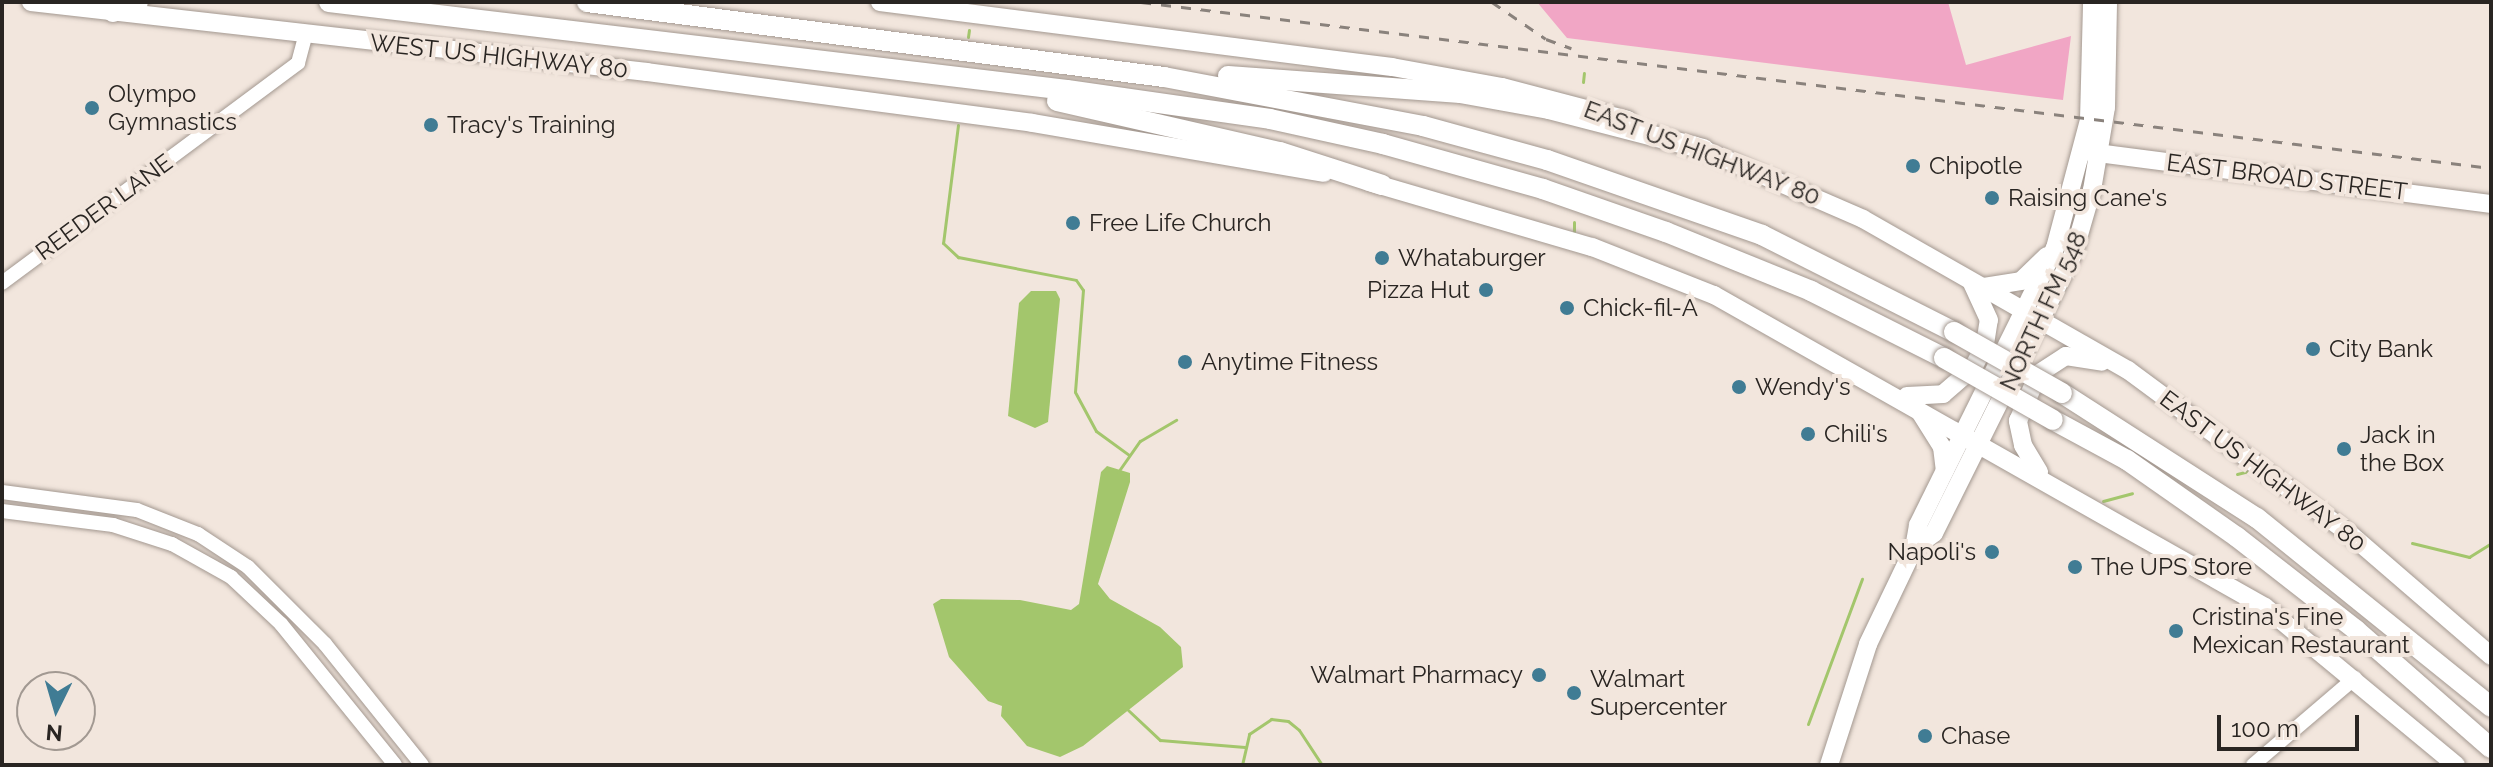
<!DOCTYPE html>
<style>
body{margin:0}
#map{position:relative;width:2493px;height:767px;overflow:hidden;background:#f2e6dd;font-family:Raleway,sans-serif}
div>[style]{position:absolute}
.green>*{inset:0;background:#f1a6c5}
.water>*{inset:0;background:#a3c66c}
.stream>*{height:3px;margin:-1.5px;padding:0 1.5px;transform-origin:1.5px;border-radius:1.5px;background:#a3c66c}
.roads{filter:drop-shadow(0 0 2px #a39890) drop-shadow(0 0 2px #a39890)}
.minor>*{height:14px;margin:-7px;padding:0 7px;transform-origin:7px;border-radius:7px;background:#fff}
.major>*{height:18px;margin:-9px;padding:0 9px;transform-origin:9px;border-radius:9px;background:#fff}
.highway>*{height:20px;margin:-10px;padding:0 10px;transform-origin:10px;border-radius:10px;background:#fff}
.rail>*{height:3px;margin-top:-1.5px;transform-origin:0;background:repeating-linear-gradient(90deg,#8a827c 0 10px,transparent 0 20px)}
.bridges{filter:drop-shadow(0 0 2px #a39890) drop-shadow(0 0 2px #a39890)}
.highway-bridge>*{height:20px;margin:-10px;padding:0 10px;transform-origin:10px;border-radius:10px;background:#fff}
.dots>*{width:22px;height:22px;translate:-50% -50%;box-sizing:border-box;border:4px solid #f2e6dd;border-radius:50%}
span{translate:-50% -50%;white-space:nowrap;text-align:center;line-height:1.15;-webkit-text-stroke:8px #f2e6dd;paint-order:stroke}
.street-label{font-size:24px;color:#292522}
.poi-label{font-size:24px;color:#292522}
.left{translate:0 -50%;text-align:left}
.right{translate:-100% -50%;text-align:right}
.frame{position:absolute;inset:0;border:4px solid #292522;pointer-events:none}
.north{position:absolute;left:16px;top:671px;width:80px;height:80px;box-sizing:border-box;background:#f2e6dd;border:2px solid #a29992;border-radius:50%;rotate:185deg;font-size:22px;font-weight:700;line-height:32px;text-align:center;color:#292522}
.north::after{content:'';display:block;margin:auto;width:28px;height:36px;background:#407c94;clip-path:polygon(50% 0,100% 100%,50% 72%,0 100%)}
.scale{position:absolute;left:2217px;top:715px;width:142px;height:36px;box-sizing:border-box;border:4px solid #292522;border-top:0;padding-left:10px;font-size:24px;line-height:28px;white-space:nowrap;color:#292522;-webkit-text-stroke:6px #f2e6dd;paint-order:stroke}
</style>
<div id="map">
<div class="green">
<i style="clip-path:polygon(1537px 2px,1948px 2px,1966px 65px,2071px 36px,2063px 100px,1567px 38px)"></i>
</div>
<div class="water">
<i style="clip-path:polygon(1031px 291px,1056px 291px,1060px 299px,1048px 422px,1035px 428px,1008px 416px,1019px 303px)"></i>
<i style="clip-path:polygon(1107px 466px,1130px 473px,1130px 482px,1098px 584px,1110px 599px,1160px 627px,1181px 647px,1183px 667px,1083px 746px,1060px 757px,1027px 746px,1001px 716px,1002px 706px,988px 701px,949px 657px,933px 604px,941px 599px,1020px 600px,1071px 610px,1079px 604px,1101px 472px)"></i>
</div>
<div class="stream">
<i style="left:968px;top:37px;width:7px;rotate:-82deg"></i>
<i style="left:1583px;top:82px;width:9px;rotate:-84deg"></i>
<i style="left:958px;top:125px;width:119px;rotate:97.2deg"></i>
<i style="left:943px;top:243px;width:21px;rotate:43deg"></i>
<i style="left:958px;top:257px;width:120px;rotate:11deg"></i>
<i style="left:1076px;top:280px;width:12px;rotate:55deg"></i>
<i style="left:1083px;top:290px;width:102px;rotate:94.5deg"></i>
<i style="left:1075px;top:392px;width:44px;rotate:61.7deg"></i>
<i style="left:1096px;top:431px;width:41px;rotate:36deg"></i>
<i style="left:1574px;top:231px;width:9px;rotate:-90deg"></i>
<i style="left:1118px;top:472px;width:38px;rotate:-55deg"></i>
<i style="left:1140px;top:441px;width:42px;rotate:-30.3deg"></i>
<i style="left:2237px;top:474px;width:12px;rotate:-14deg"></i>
<i style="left:2103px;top:501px;width:30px;rotate:-15deg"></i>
<i style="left:2412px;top:543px;width:59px;rotate:13.8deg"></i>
<i style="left:2469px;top:557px;width:26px;rotate:-32deg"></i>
<i style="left:1128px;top:710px;width:44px;rotate:43.2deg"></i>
<i style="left:1160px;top:740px;width:85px;rotate:4.7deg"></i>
<i style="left:1808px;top:724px;width:155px;rotate:-69.6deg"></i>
<i style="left:1242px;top:765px;width:32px;rotate:-77deg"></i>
<i style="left:1249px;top:734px;width:27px;rotate:-34deg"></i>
<i style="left:1271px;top:719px;width:17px;rotate:7deg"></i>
<i style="left:1288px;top:721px;width:14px;rotate:39deg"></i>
<i style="left:1299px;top:730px;width:42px;rotate:56.7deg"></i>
</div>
<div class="roads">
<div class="minor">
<i style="left:2px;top:283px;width:369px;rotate:-36.6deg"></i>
<i style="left:298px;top:63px;width:30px;rotate:-75deg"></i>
<i style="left:2px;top:492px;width:136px;rotate:7.6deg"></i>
<i style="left:137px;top:510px;width:66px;rotate:21.5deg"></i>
<i style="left:198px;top:534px;width:60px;rotate:33.4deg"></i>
<i style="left:248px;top:567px;width:109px;rotate:45deg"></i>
<i style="left:325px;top:644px;width:155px;rotate:51.3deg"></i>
<i style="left:2px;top:511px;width:112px;rotate:7.2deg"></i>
<i style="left:113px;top:525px;width:62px;rotate:17.9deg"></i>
<i style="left:172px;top:544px;width:68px;rotate:29.2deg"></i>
<i style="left:231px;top:577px;width:69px;rotate:43.2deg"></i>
<i style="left:281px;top:624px;width:181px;rotate:51deg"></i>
<i style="left:2253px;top:765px;width:134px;rotate:-40.5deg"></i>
</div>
<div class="major">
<i style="left:31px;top:2px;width:620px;rotate:6.48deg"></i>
<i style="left:647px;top:72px;width:388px;rotate:7.5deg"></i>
<i style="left:1032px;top:123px;width:296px;rotate:9.7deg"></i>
<i style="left:880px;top:2px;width:516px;rotate:7.24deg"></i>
<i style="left:1392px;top:67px;width:112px;rotate:10.3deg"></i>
<i style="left:1502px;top:87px;width:130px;rotate:14.7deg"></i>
<i style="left:1693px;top:145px;width:185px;rotate:23.5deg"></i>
<i style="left:1863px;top:219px;width:305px;rotate:29.7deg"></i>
<i style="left:2128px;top:370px;width:277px;rotate:36.5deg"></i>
<i style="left:2351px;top:535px;width:185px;rotate:40.8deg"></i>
<i style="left:2090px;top:152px;width:404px;rotate:7.4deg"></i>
<i style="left:1369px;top:182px;width:232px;rotate:16.3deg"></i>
<i style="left:1592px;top:247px;width:131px;rotate:21.5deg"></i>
<i style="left:1714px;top:295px;width:633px;rotate:29.52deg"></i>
<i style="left:2265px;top:607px;width:248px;rotate:39.6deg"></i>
<i style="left:1984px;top:287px;width:37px;rotate:-9deg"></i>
<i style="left:2021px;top:281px;width:36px;rotate:-44deg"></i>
<i style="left:1907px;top:396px;width:36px;rotate:-3deg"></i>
<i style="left:1943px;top:394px;width:40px;rotate:-41deg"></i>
<i style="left:1973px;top:368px;width:27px;rotate:-63deg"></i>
<i style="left:1985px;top:344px;width:24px;rotate:-81deg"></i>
<i style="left:1989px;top:320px;width:41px;rotate:-114.7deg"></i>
<i style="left:1920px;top:412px;width:41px;rotate:57.8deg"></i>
<i style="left:1942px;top:447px;width:23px;rotate:83deg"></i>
<i style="left:2039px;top:472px;width:31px;rotate:-121deg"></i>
<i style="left:2023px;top:445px;width:25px;rotate:-102deg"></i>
<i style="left:2018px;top:421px;width:51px;rotate:-66.9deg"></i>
<i style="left:2038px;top:374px;width:33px;rotate:-33deg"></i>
<i style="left:2066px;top:356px;width:36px;rotate:9deg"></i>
<i style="left:1914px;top:548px;width:25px;rotate:-37deg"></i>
<i style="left:1934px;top:533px;width:314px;rotate:-63.5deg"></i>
<i style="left:2074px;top:252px;width:65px;rotate:-73.8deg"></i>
<i style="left:2092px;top:190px;width:84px;rotate:-80.4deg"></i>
<i style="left:2106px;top:107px;width:105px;rotate:-88.9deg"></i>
<i style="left:1829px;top:765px;width:127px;rotate:-72.1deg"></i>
<i style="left:1868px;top:644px;width:106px;rotate:-64.4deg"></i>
<i style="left:1914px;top:548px;width:23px;rotate:-80deg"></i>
<i style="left:1918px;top:525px;width:309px;rotate:-63.7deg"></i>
<i style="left:2055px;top:248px;width:132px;rotate:-75.1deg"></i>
<i style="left:2089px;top:120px;width:118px;rotate:-88.5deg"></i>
</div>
<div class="highway">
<i style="left:329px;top:2px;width:743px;rotate:6.8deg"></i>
<i style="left:1067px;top:90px;width:205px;rotate:8.1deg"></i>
<i style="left:1270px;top:119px;width:116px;rotate:12.5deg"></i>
<i style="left:1383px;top:144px;width:166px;rotate:15.7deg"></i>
<i style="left:1543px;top:189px;width:130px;rotate:19.3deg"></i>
<i style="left:1666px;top:232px;width:157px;rotate:22.1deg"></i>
<i style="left:1811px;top:291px;width:149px;rotate:26.7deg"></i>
<i style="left:587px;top:2px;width:582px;rotate:7.41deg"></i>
<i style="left:1164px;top:77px;width:264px;rotate:10.7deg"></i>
<i style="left:1423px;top:126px;width:129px;rotate:15.3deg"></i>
<i style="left:1547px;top:160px;width:228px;rotate:19.2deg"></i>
<i style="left:1762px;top:235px;width:215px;rotate:26.8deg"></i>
<i style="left:113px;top:12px;width:27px;rotate:-22deg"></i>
<i style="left:1228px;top:76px;width:233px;rotate:4.2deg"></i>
<i style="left:1460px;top:93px;width:90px;rotate:10.2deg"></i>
<i style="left:1549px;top:109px;width:160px;rotate:14.5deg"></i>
<i style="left:1057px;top:101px;width:229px;rotate:12.9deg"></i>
<i style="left:1280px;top:152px;width:107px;rotate:17.9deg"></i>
<i style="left:2062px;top:393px;width:232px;rotate:32.7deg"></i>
<i style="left:2257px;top:518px;width:301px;rotate:38.9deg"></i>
<i style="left:2053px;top:420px;width:84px;rotate:28.4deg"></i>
<i style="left:2127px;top:460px;width:134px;rotate:35deg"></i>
<i style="left:2237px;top:537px;width:151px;rotate:38deg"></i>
<i style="left:2356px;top:630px;width:179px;rotate:41.2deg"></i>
</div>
</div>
<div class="rail">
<i style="left:1141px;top:2px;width:1360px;rotate:7.01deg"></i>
<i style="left:1492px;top:2px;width:65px;rotate:34.4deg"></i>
<i style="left:1546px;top:39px;width:27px;rotate:20deg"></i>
</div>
<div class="bridges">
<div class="highway-bridge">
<i style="left:1954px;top:332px;width:124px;rotate:29.5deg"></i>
<i style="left:1944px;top:358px;width:125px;rotate:29.6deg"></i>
</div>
</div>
<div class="dots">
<i style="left:92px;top:108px;background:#407c94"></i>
<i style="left:431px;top:125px;background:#407c94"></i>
<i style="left:1913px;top:166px;background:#407c94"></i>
<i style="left:1992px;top:198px;background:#407c94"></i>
<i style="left:1073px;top:223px;background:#407c94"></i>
<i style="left:1382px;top:258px;background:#407c94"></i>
<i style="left:1486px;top:290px;background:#407c94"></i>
<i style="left:1567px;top:308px;background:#407c94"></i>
<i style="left:2313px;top:349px;background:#407c94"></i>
<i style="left:1185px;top:362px;background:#407c94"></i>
<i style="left:1739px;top:387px;background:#407c94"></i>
<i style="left:1808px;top:434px;background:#407c94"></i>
<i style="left:2344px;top:449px;background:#407c94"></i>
<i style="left:1992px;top:552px;background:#407c94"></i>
<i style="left:2075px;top:567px;background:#407c94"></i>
<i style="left:2176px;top:631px;background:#407c94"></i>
<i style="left:1539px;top:675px;background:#407c94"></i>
<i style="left:1574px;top:693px;background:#407c94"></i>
<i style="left:1925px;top:736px;background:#407c94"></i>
</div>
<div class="street-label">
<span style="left:499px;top:56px;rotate:6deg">WEST US HIGHWAY 80</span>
<span style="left:1702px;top:153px;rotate:21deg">EAST US HIGHWAY 80</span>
<span style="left:2287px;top:177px;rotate:7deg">EAST BROAD STREET</span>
<span style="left:104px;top:207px;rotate:-36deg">REEDER LANE</span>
<span style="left:2043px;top:311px;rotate:-65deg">NORTH FM 548</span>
<span style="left:2263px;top:471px;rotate:37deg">EAST US HIGHWAY 80</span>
</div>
<div class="poi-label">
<span class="left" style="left:108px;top:108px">Olympo<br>Gymnastics</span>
<span class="left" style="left:447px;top:125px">Tracy's Training</span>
<span class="left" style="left:1929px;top:166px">Chipotle</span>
<span class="left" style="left:2008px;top:198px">Raising Cane's</span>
<span class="left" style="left:1089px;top:223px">Free Life Church</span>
<span class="left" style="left:1398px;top:258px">Whataburger</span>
<span class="right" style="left:1470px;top:290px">Pizza Hut</span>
<span class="left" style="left:1583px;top:308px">Chick-fil-A</span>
<span class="left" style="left:2329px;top:349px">City Bank</span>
<span class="left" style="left:1201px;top:362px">Anytime Fitness</span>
<span class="left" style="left:1755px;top:387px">Wendy's</span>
<span class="left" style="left:1824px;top:434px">Chili's</span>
<span class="left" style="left:2360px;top:449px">Jack in<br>the Box</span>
<span class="right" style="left:1976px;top:552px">Napoli's</span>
<span class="left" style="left:2091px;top:567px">The UPS Store</span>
<span class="left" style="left:2192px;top:631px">Cristina's Fine<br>Mexican Restaurant</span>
<span class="right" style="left:1523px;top:675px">Walmart Pharmacy</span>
<span class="left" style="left:1590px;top:693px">Walmart<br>Supercenter</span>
<span class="left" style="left:1941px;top:736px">Chase</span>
</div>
<div class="frame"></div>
<div class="north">N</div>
<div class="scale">100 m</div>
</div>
